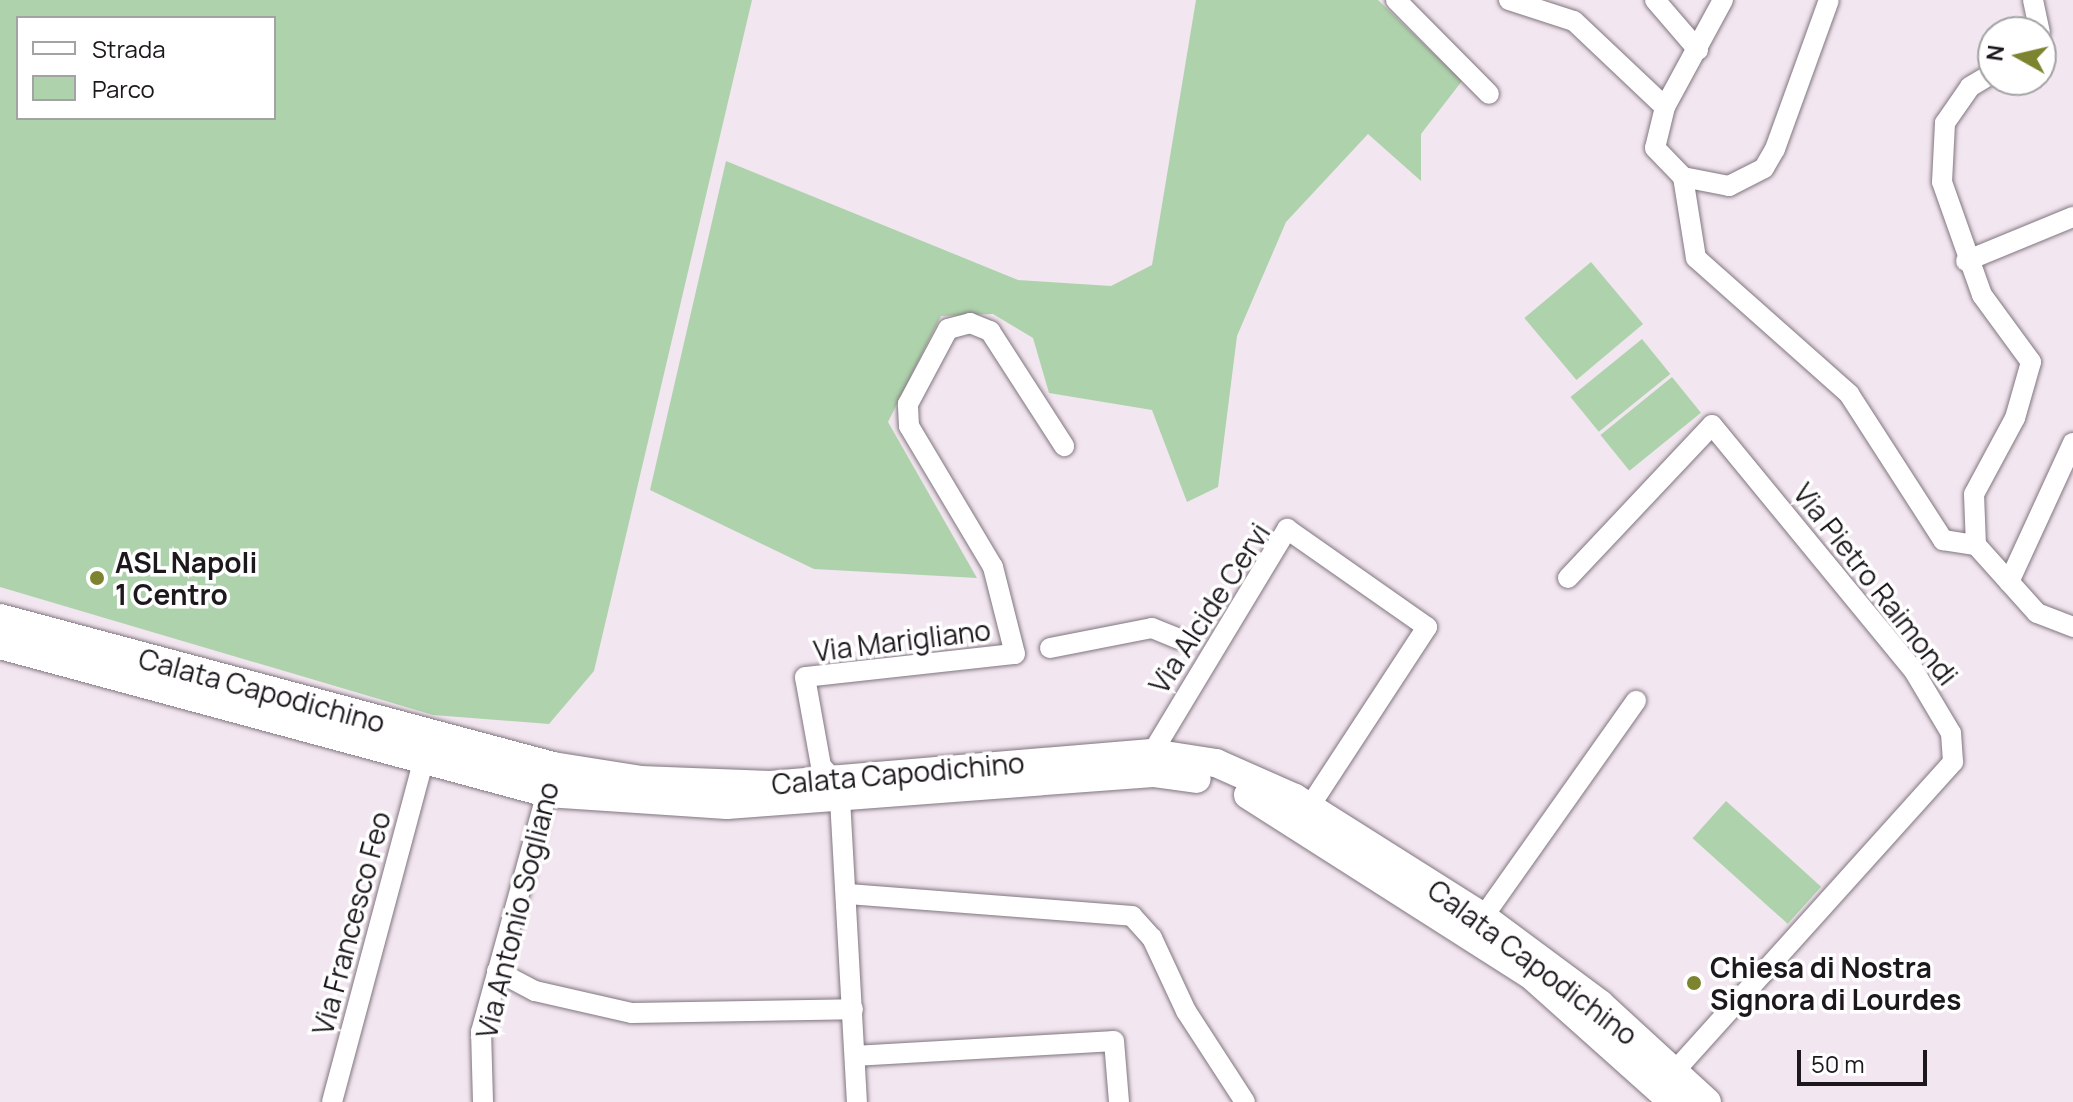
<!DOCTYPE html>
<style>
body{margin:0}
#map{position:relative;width:2073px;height:1102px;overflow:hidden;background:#f2e6f0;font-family:Manrope,sans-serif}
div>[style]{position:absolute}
.green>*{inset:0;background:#aed3ac;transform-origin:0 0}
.roads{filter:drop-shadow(0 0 2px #80767f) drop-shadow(0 0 2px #80767f)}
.street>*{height:20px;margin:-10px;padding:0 10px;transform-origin:10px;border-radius:10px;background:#fff}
.secondary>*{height:28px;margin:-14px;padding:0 14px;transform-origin:14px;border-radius:14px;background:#fff}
.dots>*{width:22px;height:22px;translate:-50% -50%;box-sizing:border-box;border:4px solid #fff;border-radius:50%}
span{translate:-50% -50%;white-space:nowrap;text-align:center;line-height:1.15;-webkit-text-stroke:7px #fff;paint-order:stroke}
.poi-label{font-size:28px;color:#1c181c;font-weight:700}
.left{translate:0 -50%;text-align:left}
.street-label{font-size:28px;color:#1c181c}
.legend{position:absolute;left:16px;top:16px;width:260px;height:104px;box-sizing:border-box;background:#fff;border:2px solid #a4a3a4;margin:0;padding:10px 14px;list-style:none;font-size:24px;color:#1c181c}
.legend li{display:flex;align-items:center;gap:16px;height:40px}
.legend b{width:40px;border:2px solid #a4a3a4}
.north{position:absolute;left:1977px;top:16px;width:80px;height:80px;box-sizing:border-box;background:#fff;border:2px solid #a4a3a4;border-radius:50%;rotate:278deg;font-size:22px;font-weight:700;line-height:32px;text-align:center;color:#1c181c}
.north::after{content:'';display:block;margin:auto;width:28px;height:36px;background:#7d8430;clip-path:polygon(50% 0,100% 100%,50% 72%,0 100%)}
.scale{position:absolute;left:1797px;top:1050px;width:130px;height:36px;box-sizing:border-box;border:4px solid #1c181c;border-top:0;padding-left:10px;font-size:24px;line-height:28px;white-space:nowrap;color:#1c181c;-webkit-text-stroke:6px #fff;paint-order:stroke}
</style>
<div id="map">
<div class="green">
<i style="clip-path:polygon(evenodd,0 0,752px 0,594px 671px,549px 724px,433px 715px,0 587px,0 0,18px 18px,274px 18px,274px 118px,18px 118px,18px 18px)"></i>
<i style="clip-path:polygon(1196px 0,1378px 0,1462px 81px,1421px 134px,1421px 181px,1368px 134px,1286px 222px,1237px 336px,1218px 487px,1187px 502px,1152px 410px,1049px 393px,1033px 338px,993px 314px,941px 316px,888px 422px,977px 578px,814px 569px,650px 490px,726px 161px,1018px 280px,1111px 286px,1152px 265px)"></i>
<i style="left:1591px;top:262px;width:81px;height:87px;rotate:50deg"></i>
<i style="left:1642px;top:339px;width:45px;height:92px;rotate:51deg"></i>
<i style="left:1672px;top:377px;width:46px;height:92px;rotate:51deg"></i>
<i style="left:1726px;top:801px;width:128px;height:50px;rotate:42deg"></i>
</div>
<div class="roads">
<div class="street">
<i style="left:1396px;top:0;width:132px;rotate:45.3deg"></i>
<i style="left:1509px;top:0;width:68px;rotate:17.9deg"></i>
<i style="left:1574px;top:21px;width:125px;rotate:43.4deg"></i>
<i style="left:1655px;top:0;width:66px;rotate:49.3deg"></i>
<i style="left:1723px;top:0;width:122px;rotate:118.5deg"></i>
<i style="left:1665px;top:107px;width:42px;rotate:103.7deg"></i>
<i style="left:1655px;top:148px;width:40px;rotate:46deg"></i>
<i style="left:1683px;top:177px;width:47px;rotate:11.1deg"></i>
<i style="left:1729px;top:186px;width:39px;rotate:-27deg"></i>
<i style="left:1764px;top:168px;width:22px;rotate:-60deg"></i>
<i style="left:1775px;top:149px;width:158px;rotate:-70.1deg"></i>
<i style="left:2033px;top:0;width:33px;rotate:78deg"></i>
<i style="left:1993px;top:73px;width:27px;rotate:149deg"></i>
<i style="left:1970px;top:87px;width:44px;rotate:124.8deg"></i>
<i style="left:1945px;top:123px;width:59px;rotate:92.9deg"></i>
<i style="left:1942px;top:182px;width:120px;rotate:70.5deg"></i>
<i style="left:1982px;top:295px;width:83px;rotate:53.8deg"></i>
<i style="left:2031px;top:362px;width:58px;rotate:105.9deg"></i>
<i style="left:2015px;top:418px;width:86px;rotate:118.3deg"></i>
<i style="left:1974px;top:494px;width:51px;rotate:87.8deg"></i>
<i style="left:1976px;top:545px;width:91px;rotate:48.1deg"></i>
<i style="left:2037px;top:613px;width:39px;rotate:21deg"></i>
<i style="left:1683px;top:177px;width:82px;rotate:80.9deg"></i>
<i style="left:1696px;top:258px;width:205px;rotate:41.6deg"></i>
<i style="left:1849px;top:394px;width:174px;rotate:57.2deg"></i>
<i style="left:1943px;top:540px;width:33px;rotate:9deg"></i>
<i style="left:1966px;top:261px;width:116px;rotate:-22.4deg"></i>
<i style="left:1568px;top:578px;width:210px;rotate:-46.7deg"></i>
<i style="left:1712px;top:425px;width:318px;rotate:50.6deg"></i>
<i style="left:1914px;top:671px;width:72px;rotate:59.2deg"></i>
<i style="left:1951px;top:733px;width:29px;rotate:86deg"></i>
<i style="left:1953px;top:762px;width:417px;rotate:132deg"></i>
<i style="left:2009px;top:582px;width:153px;rotate:-65.3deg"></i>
<i style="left:1050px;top:648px;width:104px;rotate:-11.1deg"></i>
<i style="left:1152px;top:628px;width:29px;rotate:22deg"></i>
<i style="left:1152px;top:753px;width:262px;rotate:-58.9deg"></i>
<i style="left:1287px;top:529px;width:171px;rotate:35deg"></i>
<i style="left:1427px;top:627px;width:215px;rotate:123.2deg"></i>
<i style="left:834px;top:780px;width:19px;rotate:-133deg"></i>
<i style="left:821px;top:766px;width:90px;rotate:-100.2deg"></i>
<i style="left:805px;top:677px;width:211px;rotate:-6.3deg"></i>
<i style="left:1015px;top:654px;width:90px;rotate:-104.2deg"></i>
<i style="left:993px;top:567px;width:164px;rotate:-120.8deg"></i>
<i style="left:909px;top:426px;width:22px;rotate:-93deg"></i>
<i style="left:908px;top:404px;width:85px;rotate:-61.9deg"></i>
<i style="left:948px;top:329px;width:23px;rotate:-15deg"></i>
<i style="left:970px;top:323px;width:22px;rotate:22deg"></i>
<i style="left:990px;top:331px;width:137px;rotate:57.2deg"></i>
<i style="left:840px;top:799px;width:303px;rotate:86.8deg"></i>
<i style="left:848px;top:894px;width:285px;rotate:4.4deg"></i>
<i style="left:1132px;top:916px;width:30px;rotate:48deg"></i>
<i style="left:1152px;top:938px;width:81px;rotate:65deg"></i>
<i style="left:1186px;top:1011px;width:108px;rotate:57deg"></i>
<i style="left:1483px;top:917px;width:265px;rotate:-54.7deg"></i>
<i style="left:497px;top:971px;width:43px;rotate:27.8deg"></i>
<i style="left:535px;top:991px;width:99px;rotate:12.8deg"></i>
<i style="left:632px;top:1013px;width:221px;rotate:-1deg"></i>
<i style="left:855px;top:1056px;width:259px;rotate:-3.3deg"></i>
<i style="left:1114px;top:1041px;width:61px;rotate:85.3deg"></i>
<i style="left:332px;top:1102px;width:355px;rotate:-75deg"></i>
<i style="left:483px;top:1102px;width:70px;rotate:-91.6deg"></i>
<i style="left:481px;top:1032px;width:248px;rotate:-74.6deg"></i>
</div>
<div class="secondary">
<i style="left:0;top:618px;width:572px;rotate:14.98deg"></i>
<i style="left:553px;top:766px;width:88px;rotate:9.1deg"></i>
<i style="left:640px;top:780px;width:130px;rotate:2.2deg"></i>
<i style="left:770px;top:785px;width:383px;rotate:-4.8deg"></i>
<i style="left:1152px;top:753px;width:65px;rotate:8.9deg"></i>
<i style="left:1216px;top:763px;width:86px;rotate:23.9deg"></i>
<i style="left:1295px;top:798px;width:222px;rotate:32.3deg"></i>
<i style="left:1483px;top:917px;width:146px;rotate:36.6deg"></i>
<i style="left:1600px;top:1004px;width:145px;rotate:42.5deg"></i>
<i style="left:0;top:645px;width:567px;rotate:15.14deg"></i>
<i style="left:547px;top:793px;width:180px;rotate:3.8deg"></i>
<i style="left:727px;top:805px;width:427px;rotate:-4.3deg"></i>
<i style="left:1153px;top:773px;width:44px;rotate:7.8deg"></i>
<i style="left:1248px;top:795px;width:335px;rotate:32.5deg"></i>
<i style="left:1531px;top:975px;width:191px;rotate:41.8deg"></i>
</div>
</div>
<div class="dots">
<i style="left:97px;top:578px;background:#7d8430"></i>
<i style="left:1694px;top:983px;background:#7d8430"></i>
</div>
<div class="poi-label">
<span class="left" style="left:115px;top:578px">ASL Napoli<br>1 Centro</span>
<span class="left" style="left:1710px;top:983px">Chiesa di Nostra<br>Signora di Lourdes</span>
</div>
<div class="street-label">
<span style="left:1876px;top:584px;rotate:52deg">Via Pietro Raimondi</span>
<span style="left:1209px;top:608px;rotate:-57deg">Via Alcide Cervi</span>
<span style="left:902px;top:640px;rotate:-7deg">Via Marigliano</span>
<span style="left:262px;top:690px;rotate:15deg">Calata Capodichino</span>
<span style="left:898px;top:773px;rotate:-5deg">Calata Capodichino</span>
<span style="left:517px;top:910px;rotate:-76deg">Via Antonio Sogliano</span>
<span style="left:351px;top:923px;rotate:-75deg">Via Francesco Feo</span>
<span style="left:1533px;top:962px;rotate:37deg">Calata Capodichino</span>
</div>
<ul class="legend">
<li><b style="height:10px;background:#fff"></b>Strada</li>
<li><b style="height:22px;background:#aed3ac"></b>Parco</li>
</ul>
<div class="north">N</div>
<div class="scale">50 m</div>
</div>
